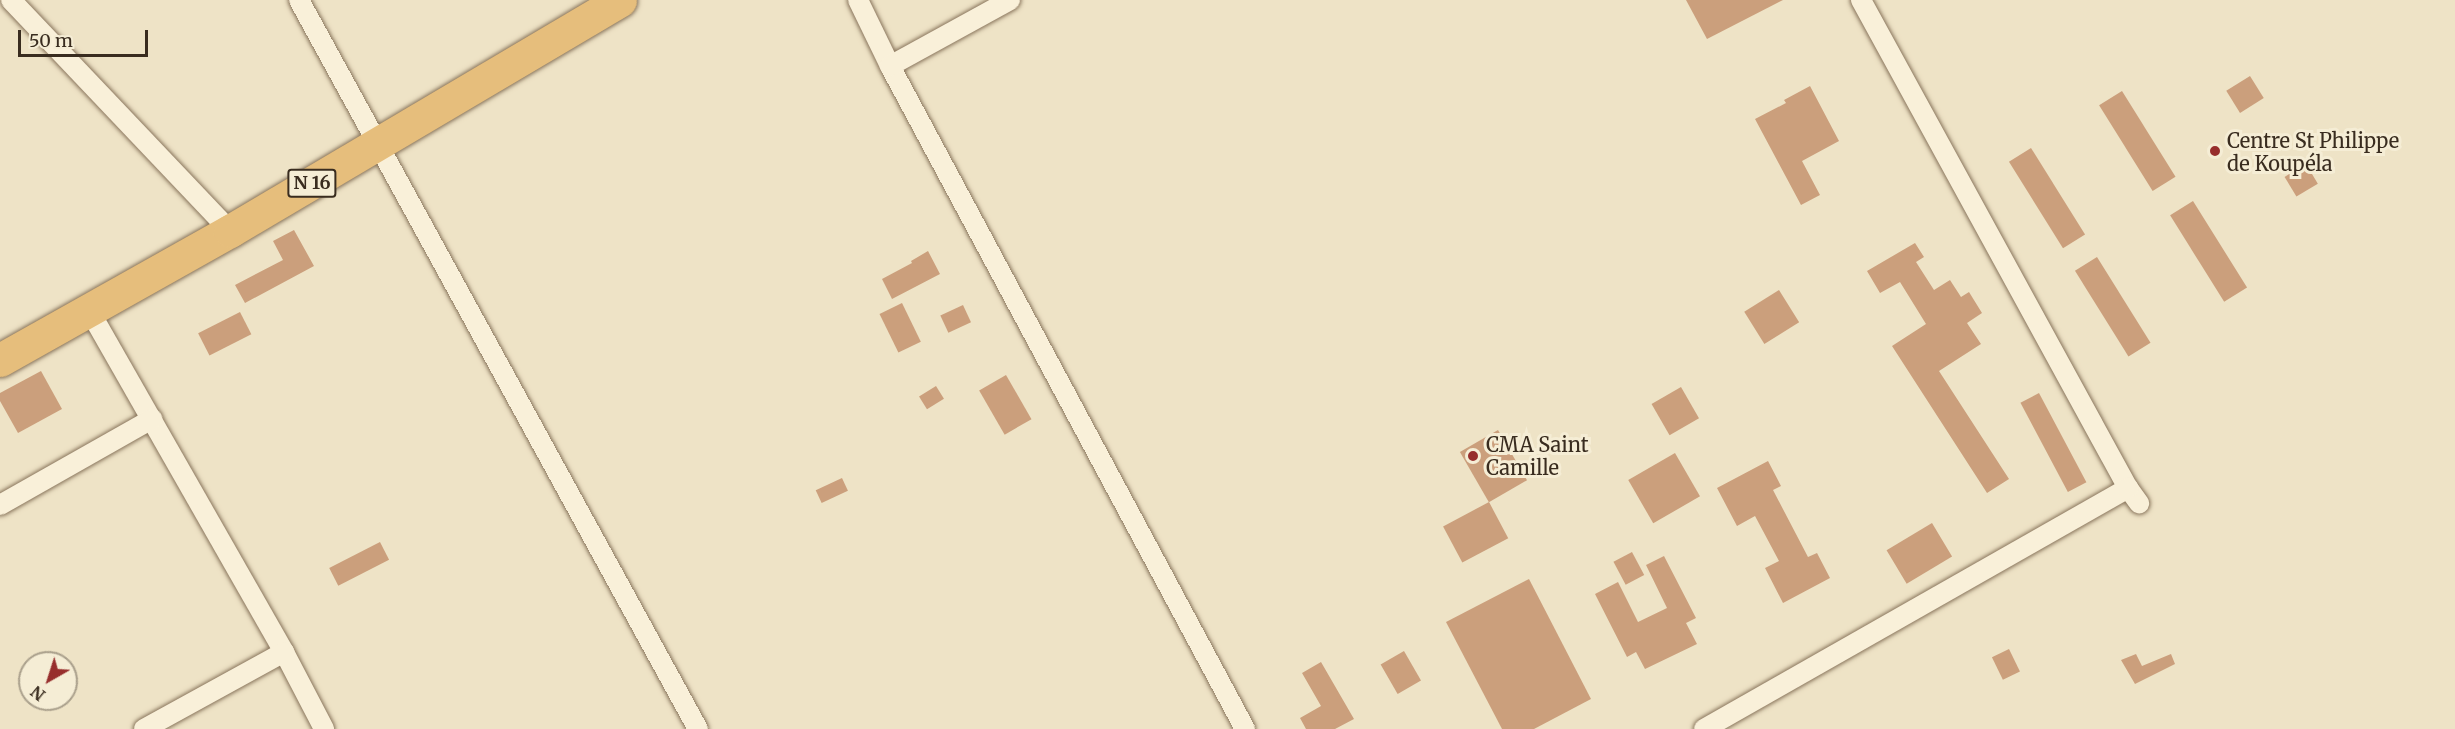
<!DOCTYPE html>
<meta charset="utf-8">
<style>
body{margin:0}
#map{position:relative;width:2455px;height:729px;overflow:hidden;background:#eee3c6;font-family:Merriweather,serif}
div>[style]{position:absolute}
.building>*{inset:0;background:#cb9f7c;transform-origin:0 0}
.roads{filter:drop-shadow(0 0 2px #89755c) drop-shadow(0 0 2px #89755c)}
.minor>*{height:20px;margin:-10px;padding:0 10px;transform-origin:10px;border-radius:10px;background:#f9f0d9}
.trunk>*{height:33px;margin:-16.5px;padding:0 16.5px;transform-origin:16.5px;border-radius:16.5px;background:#e6be7c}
.dots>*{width:16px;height:16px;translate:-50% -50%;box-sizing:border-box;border:3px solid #f5edd5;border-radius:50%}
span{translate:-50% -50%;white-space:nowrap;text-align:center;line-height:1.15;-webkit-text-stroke:6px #f5edd5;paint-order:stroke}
.shield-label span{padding:2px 4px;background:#f5edd5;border:2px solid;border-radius:4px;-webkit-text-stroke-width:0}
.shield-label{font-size:18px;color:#392c1f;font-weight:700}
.poi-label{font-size:20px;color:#392c1f}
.left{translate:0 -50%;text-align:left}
.north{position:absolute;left:18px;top:651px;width:60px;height:60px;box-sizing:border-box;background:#f5edd5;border:2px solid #aaa08c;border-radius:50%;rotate:219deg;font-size:16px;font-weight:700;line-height:24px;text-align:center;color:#392c1f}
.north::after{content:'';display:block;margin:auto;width:21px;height:27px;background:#972e2c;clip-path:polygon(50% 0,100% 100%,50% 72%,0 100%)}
.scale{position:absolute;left:18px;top:30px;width:130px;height:27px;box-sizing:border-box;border:3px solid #392c1f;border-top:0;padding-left:8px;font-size:18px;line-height:21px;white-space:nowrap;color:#392c1f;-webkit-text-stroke:4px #f5edd5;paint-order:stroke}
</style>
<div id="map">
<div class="building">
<i style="clip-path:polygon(1686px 0,1783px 0,1707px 39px)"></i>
<i style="left:2250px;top:76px;width:26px;height:28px;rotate:58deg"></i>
<i style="clip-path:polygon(1810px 86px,1839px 141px,1802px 161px,1820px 195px,1801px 205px,1755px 119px,1786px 103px,1784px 100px)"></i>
<i style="left:2122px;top:91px;width:101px;height:27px;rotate:58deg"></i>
<i style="left:2031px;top:148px;width:102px;height:26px;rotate:58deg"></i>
<i style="left:2306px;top:164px;width:23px;height:25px;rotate:59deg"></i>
<i style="left:2193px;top:201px;width:102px;height:27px;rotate:58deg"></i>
<i style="clip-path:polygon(294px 230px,314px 266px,245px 303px,235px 285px,283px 260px,273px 241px)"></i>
<i style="clip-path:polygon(1915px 243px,1924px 257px,1916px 262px,1934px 290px,1950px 280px,1961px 297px,1969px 292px,1982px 313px,1967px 323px,1981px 344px,1939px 371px,2009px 479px,1987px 493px,1892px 346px,1926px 324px,1900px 282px,1880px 293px,1867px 271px)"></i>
<i style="clip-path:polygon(928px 251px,940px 274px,892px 299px,882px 279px,912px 263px,911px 261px)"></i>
<i style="left:2097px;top:257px;width:101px;height:26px;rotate:58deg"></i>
<i style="left:1779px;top:290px;width:38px;height:41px;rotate:58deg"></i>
<i style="left:902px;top:303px;width:43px;height:25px;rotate:64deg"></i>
<i style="left:963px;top:305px;width:19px;height:25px;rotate:65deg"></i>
<i style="left:240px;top:312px;width:25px;height:47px;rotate:63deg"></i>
<i style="clip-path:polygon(41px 371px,62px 409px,18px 433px,0 401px,0 393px)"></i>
<i style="left:1006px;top:375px;width:51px;height:31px;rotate:60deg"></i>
<i style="left:936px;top:386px;width:15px;height:20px;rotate:58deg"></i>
<i style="left:1681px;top:387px;width:36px;height:34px;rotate:60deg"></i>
<i style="left:2039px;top:393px;width:101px;height:21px;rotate:62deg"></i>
<i style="left:1498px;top:430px;width:58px;height:44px;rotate:60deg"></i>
<i style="left:1675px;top:453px;width:50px;height:54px;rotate:60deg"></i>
<i style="clip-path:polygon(1768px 461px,1781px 486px,1773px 490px,1808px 557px,1817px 553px,1830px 578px,1783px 603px,1765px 568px,1779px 561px,1755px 516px,1737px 526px,1717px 488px)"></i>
<i style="left:842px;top:478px;width:14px;height:29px;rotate:65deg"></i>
<i style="left:1489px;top:502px;width:41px;height:52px;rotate:62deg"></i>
<i style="left:1932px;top:523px;width:39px;height:53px;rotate:59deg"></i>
<i style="left:380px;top:542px;width:20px;height:57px;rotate:63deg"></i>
<i style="left:1632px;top:552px;width:26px;height:21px;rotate:62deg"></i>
<i style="clip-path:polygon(1664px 556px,1696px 618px,1686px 623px,1697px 644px,1645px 669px,1636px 652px,1627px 657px,1595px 594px,1618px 582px,1638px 622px,1667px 608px,1646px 565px)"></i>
<i style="clip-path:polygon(1529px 579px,1591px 699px,1534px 729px,1502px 729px,1446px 622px)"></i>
<i style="left:2009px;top:649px;width:25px;height:19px;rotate:64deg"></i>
<i style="left:1404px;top:651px;width:34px;height:27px;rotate:60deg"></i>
<i style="clip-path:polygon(2136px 654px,2142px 666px,2171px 654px,2175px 664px,2135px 684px,2121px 660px)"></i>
<i style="clip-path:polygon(1321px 662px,1354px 719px,1335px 729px,1306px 729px,1300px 718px,1321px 706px,1302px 673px)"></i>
</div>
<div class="roads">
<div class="minor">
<i style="left:11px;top:0;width:318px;rotate:46.5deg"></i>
<i style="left:299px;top:0;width:831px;rotate:61.31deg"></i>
<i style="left:858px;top:0;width:73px;rotate:64.1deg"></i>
<i style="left:890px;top:66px;width:752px;rotate:61.83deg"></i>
<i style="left:1861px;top:0;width:556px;rotate:61.32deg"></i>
<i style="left:2128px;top:488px;width:19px;rotate:54deg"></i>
<i style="left:890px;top:66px;width:137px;rotate:-28.8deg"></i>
<i style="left:89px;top:310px;width:394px;rotate:60.3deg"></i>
<i style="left:284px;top:652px;width:87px;rotate:62.5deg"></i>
<i style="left:0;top:505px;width:175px;rotate:-29.5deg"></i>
<i style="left:144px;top:729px;width:160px;rotate:-28.8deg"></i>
<i style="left:1704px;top:729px;width:488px;rotate:-29.6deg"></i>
</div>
<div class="trunk">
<i style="left:0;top:360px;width:264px;rotate:-29.3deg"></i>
<i style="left:230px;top:231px;width:453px;rotate:-30.6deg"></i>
</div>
</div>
<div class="dots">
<i style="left:2215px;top:151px;background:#972e2c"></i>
<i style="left:1473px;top:456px;background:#972e2c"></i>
</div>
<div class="shield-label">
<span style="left:312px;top:183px">N 16</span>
</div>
<div class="poi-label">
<span class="left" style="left:2227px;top:152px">Centre St Philippe<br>de Koupéla</span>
<span class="left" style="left:1486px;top:456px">CMA Saint<br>Camille</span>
</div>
<div class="north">N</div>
<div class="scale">50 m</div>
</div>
